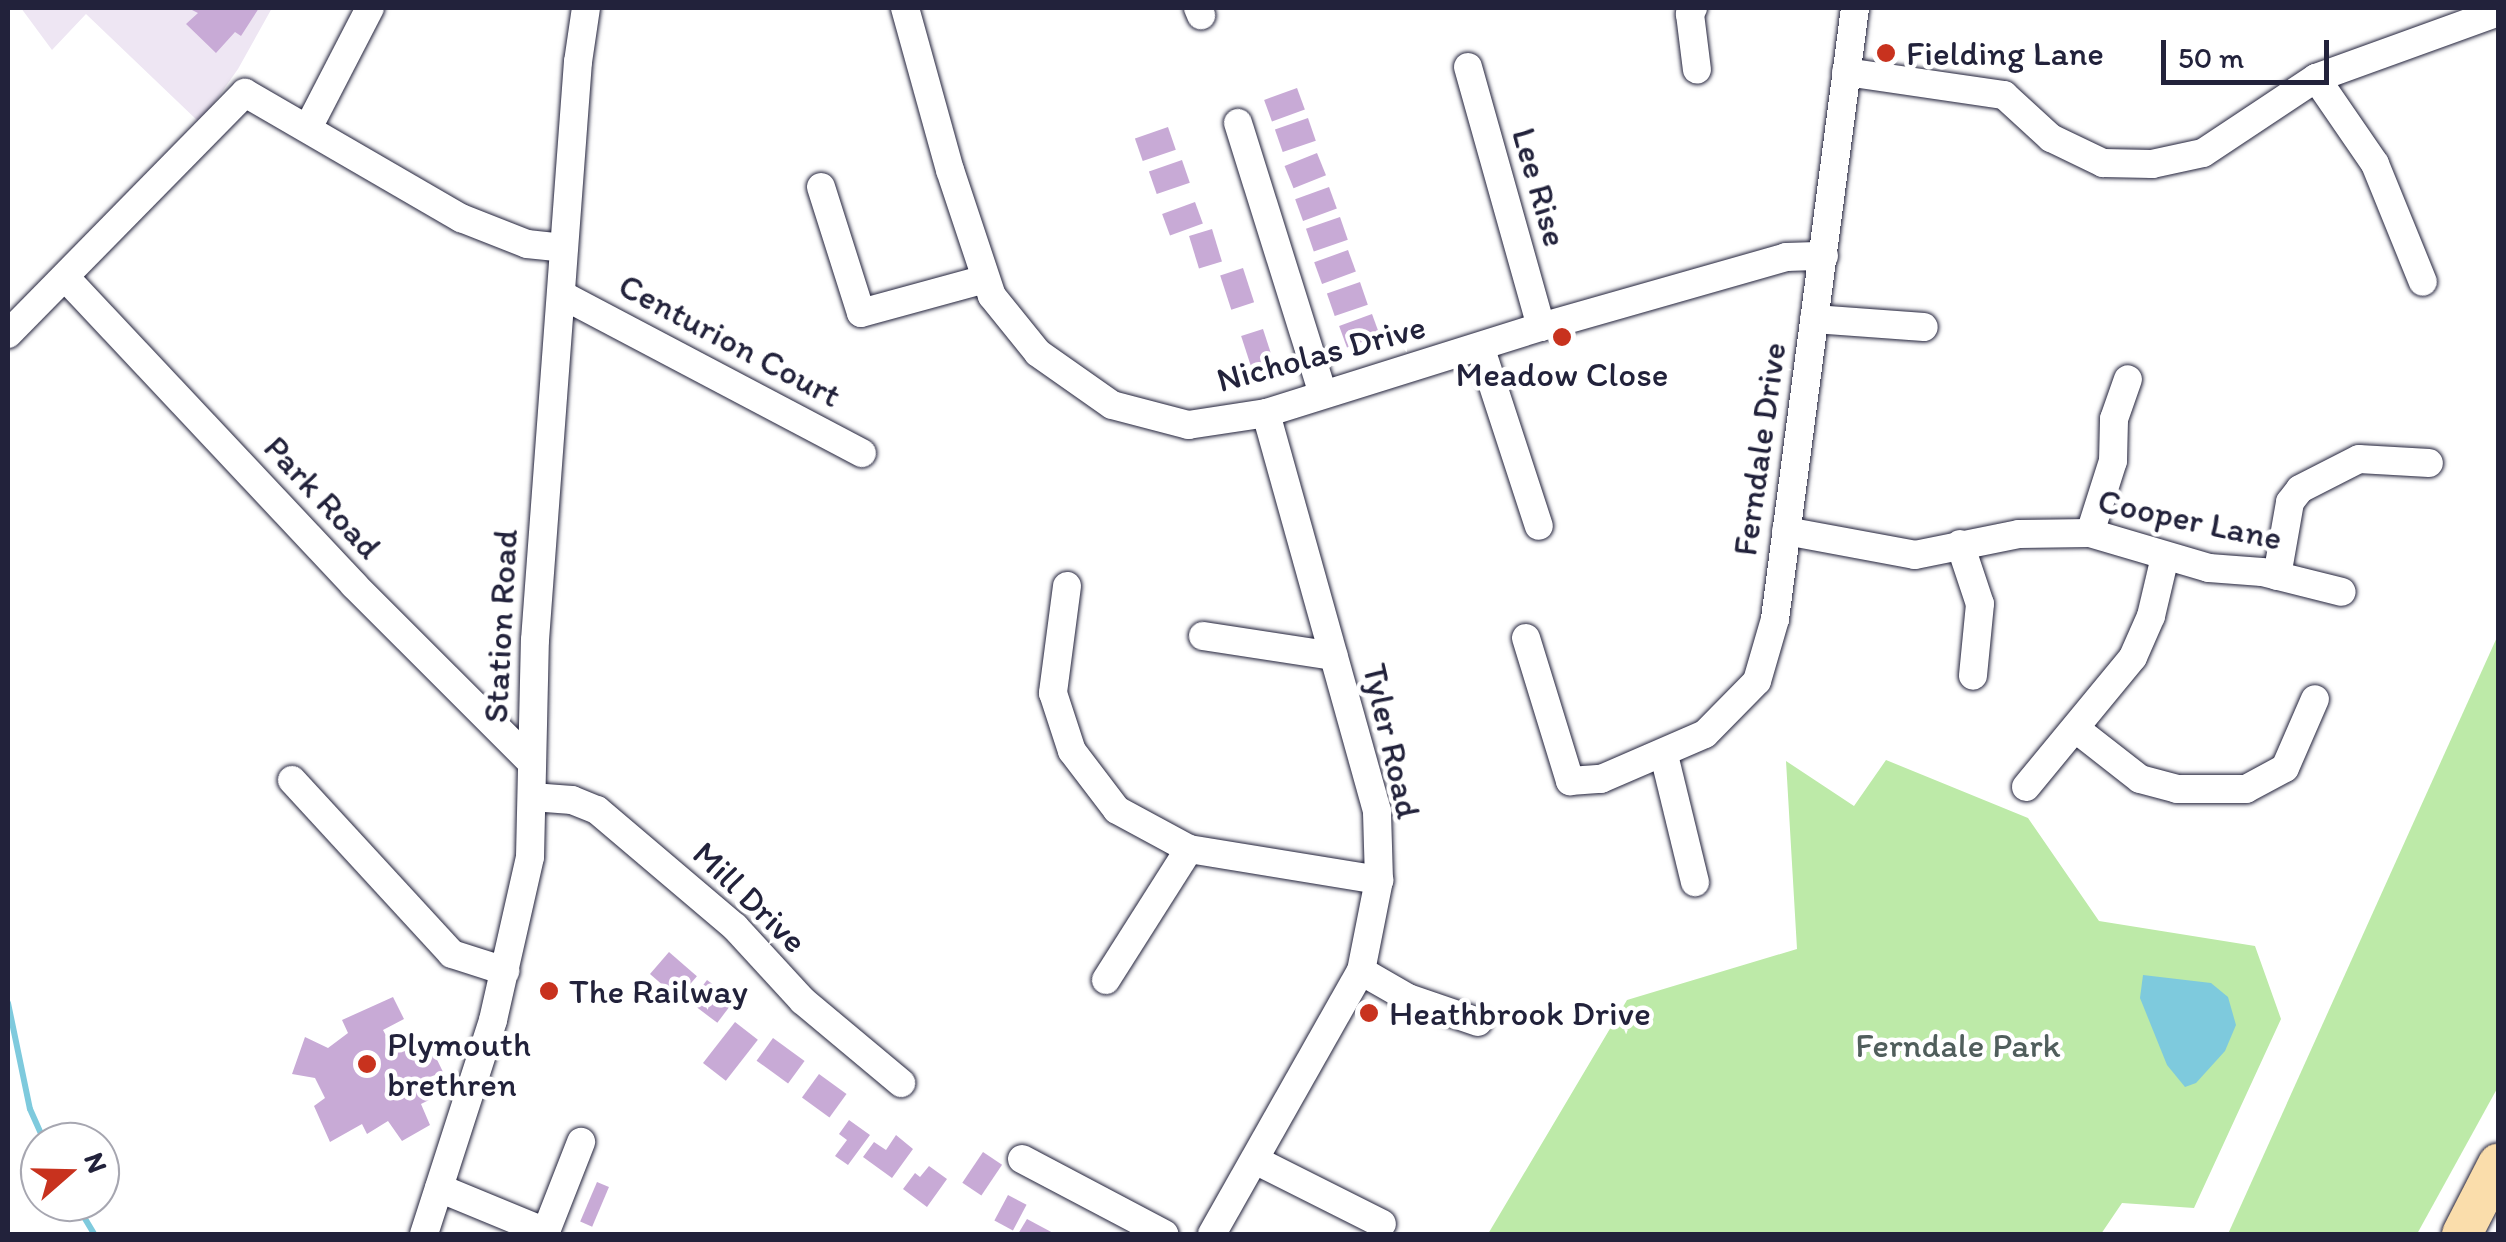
<!DOCTYPE html>
<style>
body{margin:0}
#map{position:relative;width:2506px;height:1242px;overflow:hidden;background:#fff;font-family:Itim,sans-serif}
div>[style]{position:absolute}
.built>*{inset:0;background:#eee6f3}
.green>*{inset:0;background:#bdeaa8}
.water>*{inset:0;background:#7ecadd}
.stream>*{height:6px;margin:-3px;padding:0 3px;transform-origin:3px;border-radius:3px;background:#7ecadd}
.building>*{inset:0;background:#c8aad6;transform-origin:0 0}
.roads{filter:drop-shadow(0 0 2px #22223b) drop-shadow(0 0 2px #22223b)}
.minor>*{height:28px;margin:-14px;padding:0 14px;transform-origin:14px;border-radius:14px;background:#fff}
.highway>*{height:40px;margin:-20px;padding:0 20px;transform-origin:20px;border-radius:20px;background:#faddab}
.dots>*{width:28px;height:28px;translate:-50% -50%;box-sizing:border-box;border:5px solid #fff;border-radius:50%}
span{translate:-50% -50%;white-space:nowrap;text-align:center;line-height:1.15;-webkit-text-stroke:9px #fff;paint-order:stroke}
.poi-label{font-size:35px;color:#22223b}
.left{translate:0 -50%;text-align:left}
.street-label{font-size:35px;color:#22223b}
.park-label{font-size:35px;color:#505e5c}
.frame{position:absolute;inset:0;border:10px solid #22223b;pointer-events:none}
.north{position:absolute;left:20px;top:1122px;width:100px;height:100px;box-sizing:border-box;background:#fff;border:2px solid #a7a7b1;border-radius:50%;rotate:70deg;font-size:28px;font-weight:700;line-height:40px;text-align:center;color:#22223b}
.north::after{content:'';display:block;margin:auto;width:35px;height:45px;background:#c8321e;clip-path:polygon(50% 0,100% 100%,50% 72%,0 100%)}
.scale{position:absolute;left:2161px;top:40px;width:168px;height:45px;box-sizing:border-box;border:5px solid #22223b;border-top:0;padding-left:12px;font-size:30px;line-height:35px;white-space:nowrap;color:#22223b;-webkit-text-stroke:8px #fff;paint-order:stroke}
</style>
<div id="map">
<div class="built">
<i style="clip-path:polygon(21px 8px,272px 8px,238px 69px,200px 123px,86px 14px,52px 50px)"></i>
</div>
<div class="green">
<i style="clip-path:polygon(2498px 635px,2498px 1087px,2417px 1234px,2228px 1234px)"></i>
<i style="clip-path:polygon(1886px 760px,2028px 818px,2099px 921px,2255px 946px,2281px 1019px,2194px 1208px,2122px 1203px,2101px 1234px,1488px 1234px,1627px 1000px,1797px 949px,1786px 761px,1854px 806px)"></i>
</div>
<div class="water">
<i style="clip-path:polygon(2143px 975px,2211px 983px,2228px 997px,2236px 1025px,2225px 1051px,2196px 1083px,2185px 1087px,2167px 1065px,2140px 998px)"></i>
</div>
<div class="stream">
<i style="left:8px;top:1003px;width:108px;rotate:78.3deg"></i>
<i style="left:30px;top:1109px;width:36px;rotate:66deg"></i>
<i style="left:75px;top:1202px;width:37px;rotate:59deg"></i>
</div>
<div class="building">
<i style="clip-path:polygon(188px 8px,259px 8px,241px 36px,235px 32px,216px 53px,186px 24px,198px 13px)"></i>
<i style="left:1297px;top:88px;width:23px;height:35px;rotate:70deg"></i>
<i style="left:1308px;top:118px;width:24px;height:35px;rotate:71deg"></i>
<i style="left:1168px;top:127px;width:24px;height:35px;rotate:71deg"></i>
<i style="left:1317px;top:153px;width:24px;height:35px;rotate:68deg"></i>
<i style="left:1182px;top:160px;width:24px;height:35px;rotate:71deg"></i>
<i style="left:1329px;top:187px;width:23px;height:36px;rotate:70deg"></i>
<i style="left:1195px;top:202px;width:23px;height:35px;rotate:70deg"></i>
<i style="left:1340px;top:217px;width:24px;height:36px;rotate:71deg"></i>
<i style="left:1212px;top:229px;width:34px;height:24px;rotate:73deg"></i>
<i style="left:1348px;top:250px;width:23px;height:36px;rotate:70deg"></i>
<i style="left:1243px;top:268px;width:36px;height:24px;rotate:72deg"></i>
<i style="left:1360px;top:282px;width:24px;height:35px;rotate:71deg"></i>
<i style="left:1372px;top:314px;width:23px;height:35px;rotate:70deg"></i>
<i style="left:1263px;top:329px;width:36px;height:23px;rotate:72deg"></i>
<i style="left:669px;top:952px;width:37px;height:29px;rotate:41deg"></i>
<i style="left:707px;top:980px;width:34px;height:28px;rotate:37deg"></i>
<i style="clip-path:polygon(393px 997px,404px 1019px,383px 1030px,390px 1043px,400px 1040px,408px 1055px,429px 1043px,443px 1072px,422px 1080px,433px 1098px,421px 1104px,430px 1125px,402px 1141px,388px 1121px,367px 1134px,362px 1124px,330px 1142px,314px 1106px,325px 1098px,315px 1078px,292px 1074px,305px 1037px,328px 1048px,348px 1033px,342px 1020px)"></i>
<i style="left:735px;top:1022px;width:29px;height:52px;rotate:38deg"></i>
<i style="left:773px;top:1038px;width:39px;height:28px;rotate:36deg"></i>
<i style="left:819px;top:1074px;width:34px;height:29px;rotate:36deg"></i>
<i style="clip-path:polygon(849px 1120px,870px 1135px,848px 1165px,835px 1156px,847px 1140px,839px 1134px)"></i>
<i style="clip-path:polygon(896px 1135px,913px 1149px,892px 1178px,863px 1157px,874px 1142px,886px 1150px)"></i>
<i style="left:983px;top:1152px;width:23px;height:37px;rotate:34deg"></i>
<i style="clip-path:polygon(929px 1166px,947px 1179px,927px 1207px,903px 1189px,915px 1173px,920px 1177px)"></i>
<i style="left:597px;top:1182px;width:13px;height:43px;rotate:23deg"></i>
<i style="left:1008px;top:1195px;width:21px;height:29px;rotate:28deg"></i>
<i style="clip-path:polygon(1027px 1219px,1055px 1234px,1018px 1234px)"></i>
</div>
<div class="roads">
<div class="minor">
<i style="left:905px;top:8px;width:168px;rotate:74.5deg"></i>
<i style="left:950px;top:170px;width:133px;rotate:71.6deg"></i>
<i style="left:992px;top:296px;width:73px;rotate:51.1deg"></i>
<i style="left:1038px;top:353px;width:90px;rotate:35.1deg"></i>
<i style="left:1112px;top:405px;width:79px;rotate:14.7deg"></i>
<i style="left:1188px;top:425px;width:79px;rotate:-8.7deg"></i>
<i style="left:1266px;top:413px;width:288px;rotate:-17.4deg"></i>
<i style="left:1541px;top:327px;width:255px;rotate:-15.9deg"></i>
<i style="left:1786px;top:257px;width:38px;rotate:-2deg"></i>
<i style="left:1198px;top:8px;width:8px;rotate:67deg"></i>
<i style="left:1693px;top:8px;width:7px;rotate:117deg"></i>
<i style="left:1690px;top:14px;width:56px;rotate:82.9deg"></i>
<i style="left:1468px;top:67px;width:270px;rotate:74.3deg"></i>
<i style="left:1846px;top:72px;width:160px;rotate:8.3deg"></i>
<i style="left:2004px;top:95px;width:64px;rotate:42.5deg"></i>
<i style="left:2051px;top:138px;width:58px;rotate:25.7deg"></i>
<i style="left:2103px;top:163px;width:49px;rotate:1.2deg"></i>
<i style="left:2152px;top:164px;width:52px;rotate:-12.2deg"></i>
<i style="left:2203px;top:153px;width:136px;rotate:-33.6deg"></i>
<i style="left:2316px;top:78px;width:194px;rotate:-19.9deg"></i>
<i style="left:2316px;top:78px;width:104px;rotate:55.5deg"></i>
<i style="left:2375px;top:164px;width:127px;rotate:67.9deg"></i>
<i style="left:1238px;top:123px;width:284px;rotate:72.6deg"></i>
<i style="left:308px;top:128px;width:135px;rotate:-62.7deg"></i>
<i style="left:821px;top:187px;width:132px;rotate:72.4deg"></i>
<i style="left:861px;top:313px;width:129px;rotate:-15.3deg"></i>
<i style="left:66px;top:278px;width:421px;rotate:46.8deg"></i>
<i style="left:354px;top:585px;width:250px;rotate:45deg"></i>
<i style="left:562px;top:295px;width:339px;rotate:27.8deg"></i>
<i style="left:1814px;top:319px;width:110px;rotate:4.2deg"></i>
<i style="left:8px;top:334px;width:338px;rotate:-45.5deg"></i>
<i style="left:245px;top:93px;width:250px;rotate:30.1deg"></i>
<i style="left:461px;top:218px;width:71px;rotate:21.5deg"></i>
<i style="left:527px;top:244px;width:37px;rotate:6deg"></i>
<i style="left:1481px;top:349px;width:186px;rotate:71.9deg"></i>
<i style="left:1786px;top:531px;width:131px;rotate:10.5deg"></i>
<i style="left:1915px;top:555px;width:106px;rotate:-11.4deg"></i>
<i style="left:2019px;top:534px;width:71px;rotate:-0.8deg"></i>
<i style="left:2090px;top:533px;width:124px;rotate:16.4deg"></i>
<i style="left:2209px;top:568px;width:53px;rotate:4.3deg"></i>
<i style="left:2262px;top:572px;width:82px;rotate:14deg"></i>
<i style="left:2090px;top:533px;width:76px;rotate:-72.3deg"></i>
<i style="left:2113px;top:461px;width:42px;rotate:-88.6deg"></i>
<i style="left:2114px;top:419px;width:42px;rotate:-70.7deg"></i>
<i style="left:1960px;top:544px;width:63px;rotate:71.6deg"></i>
<i style="left:1980px;top:604px;width:72px;rotate:95.6deg"></i>
<i style="left:2277px;top:576px;width:75px;rotate:-80deg"></i>
<i style="left:2290px;top:502px;width:16px;rotate:-52deg"></i>
<i style="left:2300px;top:489px;width:66px;rotate:-27deg"></i>
<i style="left:2359px;top:459px;width:70px;rotate:3.3deg"></i>
<i style="left:1067px;top:586px;width:108px;rotate:97.5deg"></i>
<i style="left:1053px;top:693px;width:61px;rotate:71.9deg"></i>
<i style="left:1072px;top:751px;width:74px;rotate:52.7deg"></i>
<i style="left:1117px;top:810px;width:82px;rotate:28.4deg"></i>
<i style="left:1189px;top:849px;width:193px;rotate:9.3deg"></i>
<i style="left:1203px;top:636px;width:132px;rotate:8.7deg"></i>
<i style="left:1526px;top:638px;width:150px;rotate:72.9deg"></i>
<i style="left:1570px;top:781px;width:31px;rotate:-4deg"></i>
<i style="left:1601px;top:779px;width:113px;rotate:-23.4deg"></i>
<i style="left:1705px;top:734px;width:74px;rotate:-45.5deg"></i>
<i style="left:1757px;top:681px;width:65px;rotate:-73.8deg"></i>
<i style="left:1775px;top:619px;width:616px;rotate:-82.54deg"></i>
<i style="left:2076px;top:729px;width:81px;rotate:38deg"></i>
<i style="left:2140px;top:779px;width:38px;rotate:15deg"></i>
<i style="left:2177px;top:789px;width:69px"></i>
<i style="left:2246px;top:789px;width:44px;rotate:-28.3deg"></i>
<i style="left:2285px;top:768px;width:75px;rotate:-66.5deg"></i>
<i style="left:1664px;top:755px;width:131px;rotate:76.3deg"></i>
<i style="left:292px;top:780px;width:236px;rotate:47.4deg"></i>
<i style="left:452px;top:954px;width:56px;rotate:17.8deg"></i>
<i style="left:2026px;top:787px;width:168px;rotate:-50.5deg"></i>
<i style="left:2133px;top:657px;width:45px;rotate:-66.3deg"></i>
<i style="left:2151px;top:616px;width:61px;rotate:-76.7deg"></i>
<i style="left:532px;top:797px;width:40px;rotate:4.3deg"></i>
<i style="left:572px;top:800px;width:27px;rotate:22deg"></i>
<i style="left:597px;top:810px;width:181px;rotate:40.3deg"></i>
<i style="left:735px;top:927px;width:100px;rotate:47.4deg"></i>
<i style="left:803px;top:1001px;width:128px;rotate:39.9deg"></i>
<i style="left:1361px;top:971px;width:54px;rotate:29.9deg"></i>
<i style="left:1408px;top:998px;width:74px;rotate:18.9deg"></i>
<i style="left:1106px;top:980px;width:155px;rotate:-57.6deg"></i>
<i style="left:1022px;top:1159px;width:161px;rotate:27.8deg"></i>
<i style="left:1255px;top:1160px;width:142px;rotate:26.7deg"></i>
<i style="left:439px;top:1188px;width:116px;rotate:22.4deg"></i>
<i style="left:424px;top:1234px;width:225px;rotate:-72.1deg"></i>
<i style="left:493px;top:1020px;width:167px;rotate:-77.2deg"></i>
<i style="left:530px;top:857px;width:217px;rotate:-88.7deg"></i>
<i style="left:535px;top:640px;width:580px;rotate:-85.75deg"></i>
<i style="left:578px;top:62px;width:55px;rotate:-81.6deg"></i>
<i style="left:545px;top:1234px;width:99px;rotate:-68.6deg"></i>
<i style="left:1212px;top:1234px;width:302px;rotate:-60.5deg"></i>
<i style="left:1361px;top:971px;width:93px;rotate:-78.8deg"></i>
<i style="left:1379px;top:880px;width:69px;rotate:-91.7deg"></i>
<i style="left:1377px;top:811px;width:413px;rotate:-105.6deg"></i>
</div>
<div class="highway">
<i style="left:2462px;top:1234px;width:79px;rotate:-62.8deg"></i>
</div>
</div>
<div class="dots">
<i style="left:1886px;top:53px;background:#c8321e"></i>
<i style="left:1562px;top:337px;background:#c8321e"></i>
<i style="left:549px;top:991px;background:#c8321e"></i>
<i style="left:1369px;top:1013px;background:#c8321e"></i>
<i style="left:367px;top:1064px;background:#c8321e"></i>
</div>
<div class="poi-label">
<span class="left" style="left:1906px;top:53px">Fielding Lane</span>
<span style="left:1562px;top:374px">Meadow Close</span>
<span class="left" style="left:569px;top:991px">The Railway</span>
<span class="left" style="left:1389px;top:1013px">Heathbrook Drive</span>
<span class="left" style="left:387px;top:1064px">Plymouth<br>brethren</span>
</div>
<div class="street-label">
<span style="left:1540px;top:187px;rotate:74deg">Lee Rise</span>
<span style="left:730px;top:340px;rotate:28deg">Centurion Court</span>
<span style="left:1321px;top:353px;rotate:-15deg">Nicholas Drive</span>
<span style="left:1759px;top:449px;rotate:-82deg">Ferndale Drive</span>
<span style="left:323px;top:497px;rotate:47deg">Park Road</span>
<span style="left:2190px;top:519px;rotate:12deg">Cooper Lane</span>
<span style="left:500px;top:626px;rotate:-87deg">Station Road</span>
<span style="left:1392px;top:741px;rotate:77deg">Tyler Road</span>
<span style="left:750px;top:897px;rotate:44deg">Mill Drive</span>
</div>
<div class="park-label">
<span style="left:1958px;top:1045px">Ferndale Park</span>
</div>
<div class="frame"></div>
<div class="north">N</div>
<div class="scale">50 m</div>
</div>
